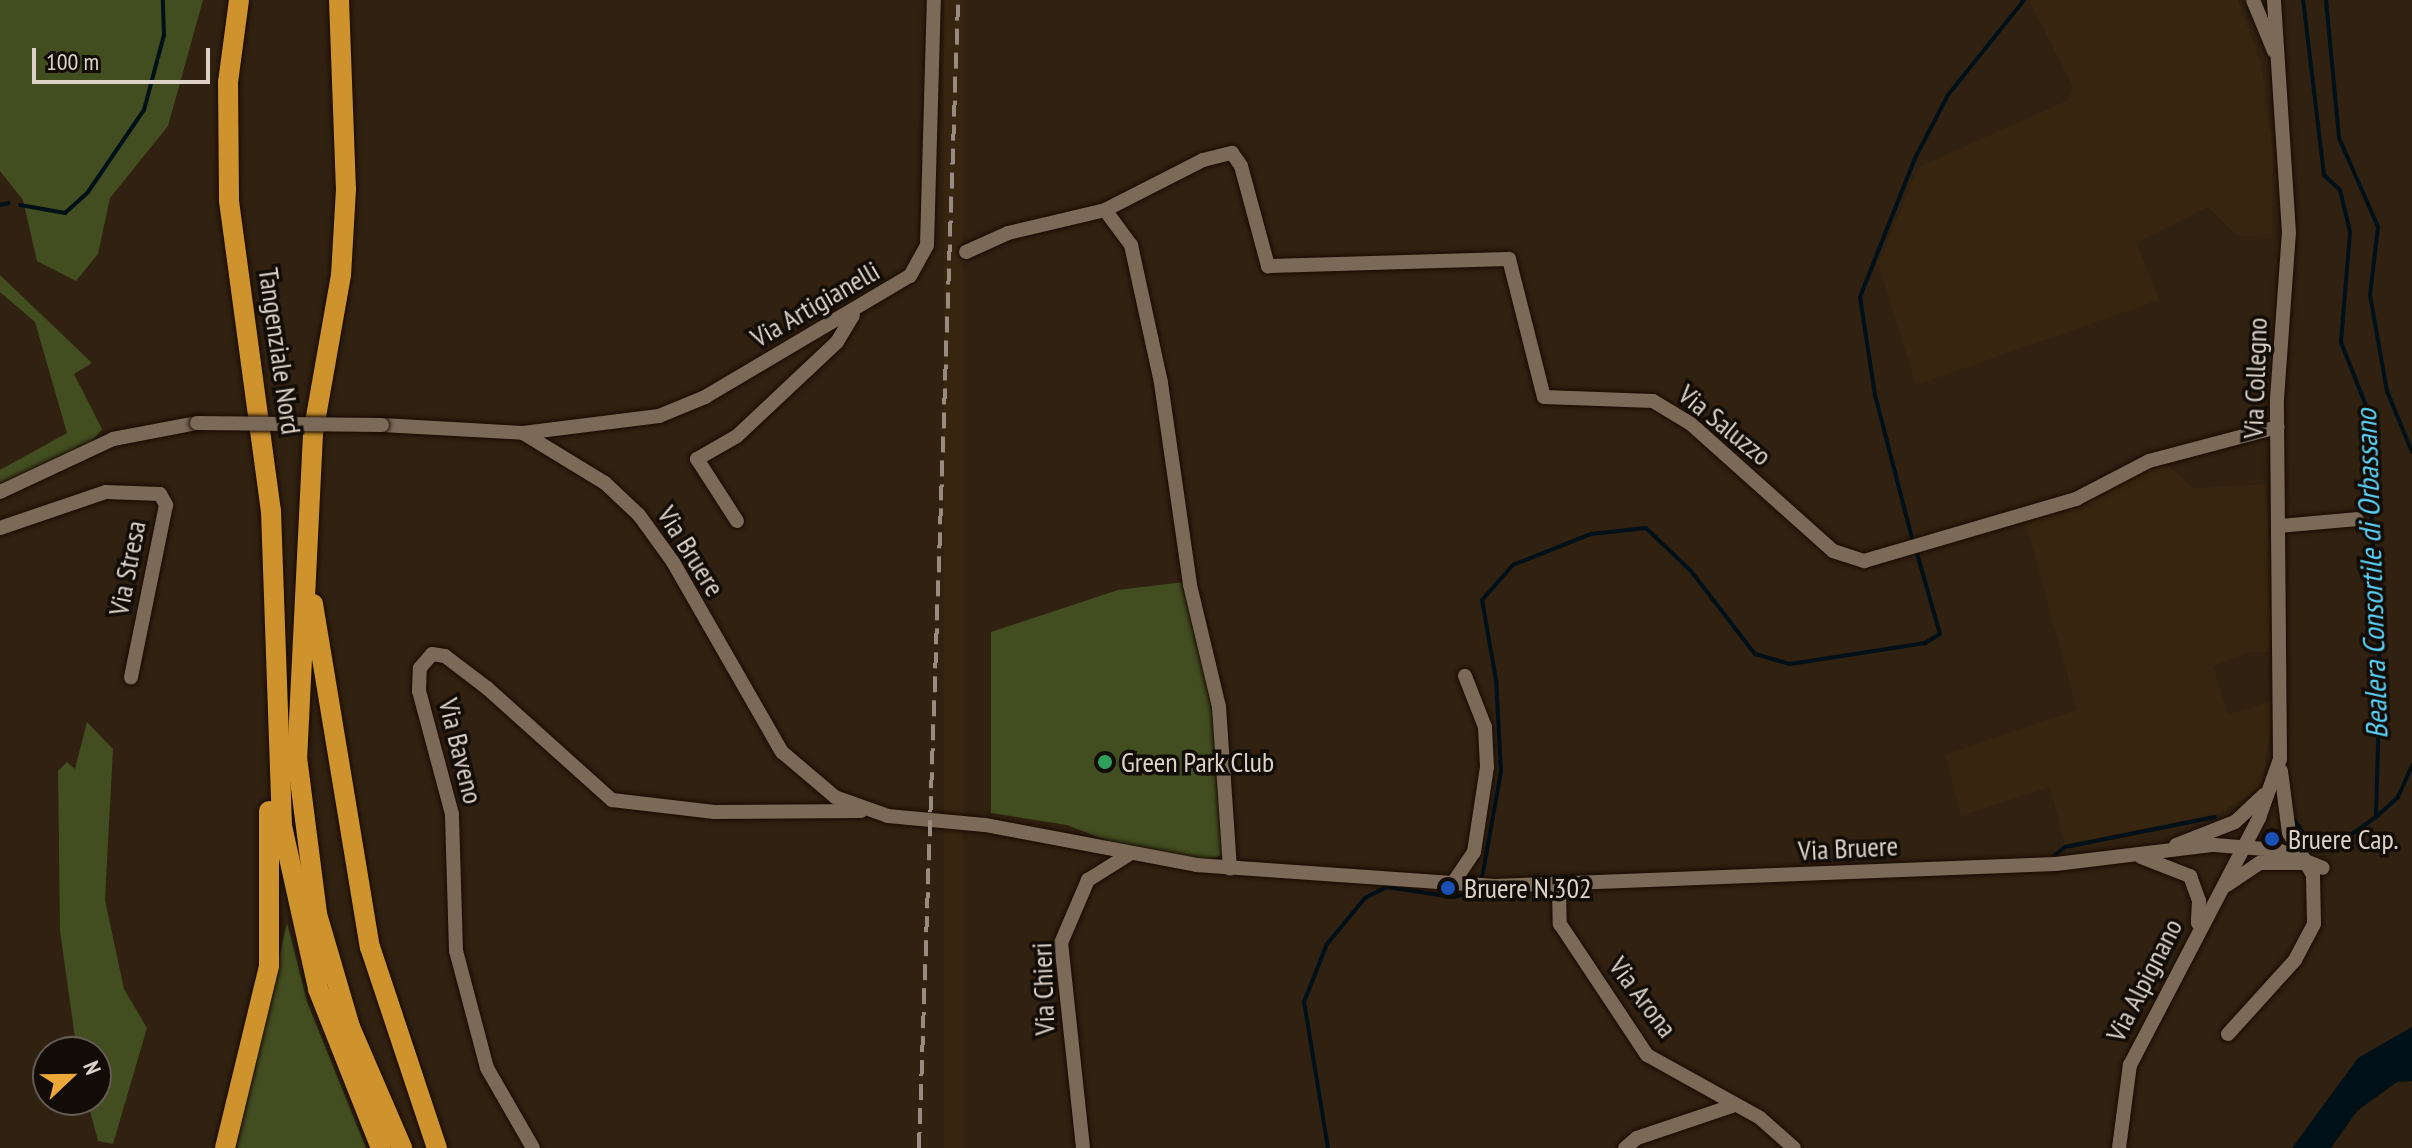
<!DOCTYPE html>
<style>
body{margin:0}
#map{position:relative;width:2412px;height:1148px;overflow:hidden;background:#302111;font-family:"PT Sans Narrow",sans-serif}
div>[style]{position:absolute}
.built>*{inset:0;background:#38250f;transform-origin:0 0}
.green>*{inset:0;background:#424d20}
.water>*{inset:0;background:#001018}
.stream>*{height:4px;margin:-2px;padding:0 2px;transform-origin:2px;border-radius:2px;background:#001018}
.roads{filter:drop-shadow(0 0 2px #170a00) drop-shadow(0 0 2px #170a00)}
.minor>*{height:14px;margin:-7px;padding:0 7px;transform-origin:7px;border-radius:7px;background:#7b6a58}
.highway>*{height:20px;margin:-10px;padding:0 10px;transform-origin:10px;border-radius:10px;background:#ce932d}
.rail>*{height:4px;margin-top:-2px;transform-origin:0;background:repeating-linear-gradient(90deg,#988c80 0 16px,transparent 0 24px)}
.bridges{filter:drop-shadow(0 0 2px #170a00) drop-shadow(0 0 2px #170a00)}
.minor-bridge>*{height:14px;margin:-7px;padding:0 7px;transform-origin:7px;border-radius:7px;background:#7b6a58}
.dots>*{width:22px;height:22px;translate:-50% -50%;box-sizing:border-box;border:4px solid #120c06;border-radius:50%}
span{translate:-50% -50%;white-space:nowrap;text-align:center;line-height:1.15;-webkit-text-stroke:7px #120c06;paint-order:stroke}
.street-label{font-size:28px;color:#dcd2c8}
.poi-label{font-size:28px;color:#dcd2c8}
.left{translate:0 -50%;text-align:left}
.water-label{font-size:30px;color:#5bd1f7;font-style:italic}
.north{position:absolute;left:32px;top:1036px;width:80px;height:80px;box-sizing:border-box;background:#120c06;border:2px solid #635b54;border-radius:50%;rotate:68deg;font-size:22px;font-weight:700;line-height:32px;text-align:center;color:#dcd2c8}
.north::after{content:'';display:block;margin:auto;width:28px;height:36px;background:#eca93a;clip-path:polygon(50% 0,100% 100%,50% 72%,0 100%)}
.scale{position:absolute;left:32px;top:48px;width:178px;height:36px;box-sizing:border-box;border:4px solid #dcd2c8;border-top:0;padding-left:10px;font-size:24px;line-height:28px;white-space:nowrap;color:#dcd2c8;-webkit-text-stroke:6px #120c06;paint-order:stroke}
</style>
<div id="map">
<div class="built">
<i style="left:944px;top:0;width:19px;height:1149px"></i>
<i style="clip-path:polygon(2029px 0,2238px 0,2261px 63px,2273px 149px,2272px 239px,2236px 235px,2208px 207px,2137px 243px,2159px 300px,1916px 385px,1878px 263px,1919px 167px,2068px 100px,2073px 87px)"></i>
<i style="clip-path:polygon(2164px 462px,2193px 488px,2266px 484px,2275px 652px,2250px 652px,2213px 666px,2228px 714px,2275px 701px,2262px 787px,2222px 812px,2065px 844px,2050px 787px,1961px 816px,1945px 755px,2077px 710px,2025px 519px,2081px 504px)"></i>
</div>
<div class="green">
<i style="clip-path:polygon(0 0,203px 0,168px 126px,110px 198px,98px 254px,76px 281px,37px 261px,23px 200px,0 171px)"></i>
<i style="clip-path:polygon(0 275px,92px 363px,74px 374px,102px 429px,87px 448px,0 492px,0 470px,67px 433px,35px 322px,0 292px)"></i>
<i style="clip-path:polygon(1184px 582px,1215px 712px,1227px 854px,1178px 868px,1067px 825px,991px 813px,991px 632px,1118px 590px)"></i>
<i style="clip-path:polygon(87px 722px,113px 749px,105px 900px,124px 989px,147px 1028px,113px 1144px,98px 1141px,87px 1100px,96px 1100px,96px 1052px,77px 1052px,60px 931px,58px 771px,67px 762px,75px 769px)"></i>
<i style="clip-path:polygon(287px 923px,307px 1002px,366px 1148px,236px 1148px)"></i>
</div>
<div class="water">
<i style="clip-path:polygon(2412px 1027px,2412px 1081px,2397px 1082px,2357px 1111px,2331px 1148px,2292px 1148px,2358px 1058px)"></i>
</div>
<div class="stream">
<i style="left:2326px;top:0;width:139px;rotate:84.6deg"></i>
<i style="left:2339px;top:138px;width:97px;rotate:66.3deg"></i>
<i style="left:2378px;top:227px;width:68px;rotate:96.7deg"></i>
<i style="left:2370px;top:295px;width:97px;rotate:80deg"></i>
<i style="left:2387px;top:391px;width:66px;rotate:67.7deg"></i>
<i style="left:0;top:205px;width:9px;rotate:-13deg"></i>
<i style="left:20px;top:205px;width:46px;rotate:10.1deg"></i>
<i style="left:65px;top:213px;width:31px;rotate:-42deg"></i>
<i style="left:88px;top:192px;width:99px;rotate:-55.7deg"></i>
<i style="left:144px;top:110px;width:78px;rotate:-75.1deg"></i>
<i style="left:164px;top:35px;width:35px;rotate:-92deg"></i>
<i style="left:1913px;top:542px;width:152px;rotate:-104.5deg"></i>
<i style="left:1875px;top:395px;width:99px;rotate:-98.7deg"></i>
<i style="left:1860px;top:297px;width:149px;rotate:-68.4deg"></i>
<i style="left:1915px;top:158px;width:71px;rotate:-62.4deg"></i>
<i style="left:1948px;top:95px;width:122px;rotate:-51.3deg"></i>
<i style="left:2376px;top:817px;width:30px;rotate:-42deg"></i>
<i style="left:2398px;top:797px;width:35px;rotate:-66deg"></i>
<i style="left:2293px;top:818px;width:23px;rotate:56deg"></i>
<i style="left:2306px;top:837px;width:31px;rotate:15deg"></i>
<i style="left:2336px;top:845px;width:49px;rotate:-35deg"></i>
<i style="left:2376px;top:817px;width:144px;rotate:-88.4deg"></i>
<i style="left:2380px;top:673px;width:261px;rotate:-93.1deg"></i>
<i style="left:2366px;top:412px;width:6px;rotate:45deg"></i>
<i style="left:2370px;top:416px;width:79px;rotate:-111.4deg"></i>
<i style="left:2341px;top:342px;width:110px;rotate:-85.3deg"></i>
<i style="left:2350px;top:232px;width:43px;rotate:-103.4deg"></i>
<i style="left:2340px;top:190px;width:22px;rotate:-137deg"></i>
<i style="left:2324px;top:175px;width:176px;rotate:-96.8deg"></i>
<i style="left:2055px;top:855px;width:13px;rotate:-39deg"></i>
<i style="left:2065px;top:847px;width:153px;rotate:-11.3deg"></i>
<i style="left:1482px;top:878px;width:109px;rotate:-79.9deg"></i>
<i style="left:1501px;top:771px;width:91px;rotate:-93.1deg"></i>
<i style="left:1496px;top:680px;width:81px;rotate:-99.9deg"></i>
<i style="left:1482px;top:600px;width:47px;rotate:-48.5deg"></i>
<i style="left:1513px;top:565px;width:84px;rotate:-21.7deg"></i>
<i style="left:1591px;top:534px;width:55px;rotate:-6.2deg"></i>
<i style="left:1646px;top:528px;width:62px;rotate:43.7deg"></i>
<i style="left:1691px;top:571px;width:105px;rotate:52.4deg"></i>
<i style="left:1755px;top:654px;width:36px;rotate:16deg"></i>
<i style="left:1790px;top:664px;width:137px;rotate:-8.8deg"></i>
<i style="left:1925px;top:643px;width:17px;rotate:-31deg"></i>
<i style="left:1940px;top:634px;width:87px;rotate:-105.9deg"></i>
<i style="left:1328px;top:1148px;width:148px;rotate:-99.3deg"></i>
<i style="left:1304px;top:1002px;width:62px;rotate:-68.4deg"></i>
<i style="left:1327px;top:944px;width:60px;rotate:-50.4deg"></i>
<i style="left:1365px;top:898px;width:25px;rotate:-27deg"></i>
<i style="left:1387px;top:887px;width:67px;rotate:8.6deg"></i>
<i style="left:1453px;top:897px;width:19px;rotate:-12deg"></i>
</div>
<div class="roads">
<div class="minor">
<i style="left:2253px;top:0;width:55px;rotate:67.6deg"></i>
<i style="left:1105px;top:210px;width:44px;rotate:53.4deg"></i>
<i style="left:1131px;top:245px;width:141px;rotate:77.7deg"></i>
<i style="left:1161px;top:383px;width:204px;rotate:81.8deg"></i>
<i style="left:1190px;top:585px;width:125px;rotate:76.6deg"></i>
<i style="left:1219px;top:707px;width:162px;rotate:86.1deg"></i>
<i style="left:966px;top:252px;width:46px;rotate:-24.3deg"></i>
<i style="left:1008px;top:233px;width:100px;rotate:-13.3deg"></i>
<i style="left:1105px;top:210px;width:110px;rotate:-27deg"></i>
<i style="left:1203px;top:160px;width:30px;rotate:-14deg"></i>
<i style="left:1232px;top:153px;width:16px;rotate:55deg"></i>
<i style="left:1241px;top:166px;width:104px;rotate:74.9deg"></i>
<i style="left:1268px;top:266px;width:241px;rotate:-1.7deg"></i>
<i style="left:1509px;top:259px;width:142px;rotate:75.8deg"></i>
<i style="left:1544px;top:397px;width:109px;rotate:2.1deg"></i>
<i style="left:1653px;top:401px;width:44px;rotate:31.2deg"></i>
<i style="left:1691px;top:424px;width:191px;rotate:41.8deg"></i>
<i style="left:1833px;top:551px;width:33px;rotate:18deg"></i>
<i style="left:1864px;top:561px;width:221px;rotate:-16.3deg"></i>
<i style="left:2076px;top:499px;width:82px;rotate:-27.5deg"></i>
<i style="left:2149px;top:461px;width:133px;rotate:-14.8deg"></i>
<i style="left:382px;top:425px;width:141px;rotate:3.2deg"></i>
<i style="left:523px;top:433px;width:96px;rotate:31.4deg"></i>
<i style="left:605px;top:483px;width:47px;rotate:43.3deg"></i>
<i style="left:639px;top:515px;width:58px;rotate:54.1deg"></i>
<i style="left:673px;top:562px;width:219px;rotate:60.2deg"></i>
<i style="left:782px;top:752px;width:70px;rotate:40.3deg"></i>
<i style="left:835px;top:797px;width:56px;rotate:19.7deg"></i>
<i style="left:888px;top:816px;width:97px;rotate:5.3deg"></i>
<i style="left:985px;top:825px;width:215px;rotate:10.7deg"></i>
<i style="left:1196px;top:865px;width:300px;rotate:4deg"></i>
<i style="left:1495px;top:886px;width:561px;rotate:-2.25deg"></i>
<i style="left:2056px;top:864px;width:159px;rotate:-6.9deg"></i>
<i style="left:2214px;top:845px;width:64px;rotate:4.5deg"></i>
<i style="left:2278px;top:850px;width:48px;rotate:21.8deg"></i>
<i style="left:523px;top:433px;width:137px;rotate:-7.1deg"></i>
<i style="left:659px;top:416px;width:50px;rotate:-22.4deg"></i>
<i style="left:705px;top:397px;width:238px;rotate:-30.6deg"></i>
<i style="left:910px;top:276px;width:35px;rotate:-61deg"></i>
<i style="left:927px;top:245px;width:245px;rotate:-88.4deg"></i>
<i style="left:0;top:492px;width:125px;rotate:-25.1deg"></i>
<i style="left:113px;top:439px;width:86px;rotate:-10.8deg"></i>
<i style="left:737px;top:521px;width:74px;rotate:-122.8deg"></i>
<i style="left:697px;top:459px;width:46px;rotate:-29.9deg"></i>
<i style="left:737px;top:436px;width:137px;rotate:-43.2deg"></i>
<i style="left:837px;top:342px;width:31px;rotate:-59deg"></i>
<i style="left:2279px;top:526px;width:78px;rotate:-5.1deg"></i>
<i style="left:0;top:528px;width:112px;rotate:-18.8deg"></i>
<i style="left:106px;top:492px;width:54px;rotate:2.1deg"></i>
<i style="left:160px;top:494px;width:13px;rotate:61deg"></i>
<i style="left:166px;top:505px;width:176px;rotate:101.5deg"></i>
<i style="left:2176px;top:845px;width:63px;rotate:-21.3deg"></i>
<i style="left:2235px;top:822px;width:40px;rotate:-43deg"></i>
<i style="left:2141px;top:857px;width:53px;rotate:21.2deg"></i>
<i style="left:2190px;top:876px;width:27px;rotate:70deg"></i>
<i style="left:2199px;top:901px;width:22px;rotate:93deg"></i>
<i style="left:1453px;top:883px;width:37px;rotate:-56deg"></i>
<i style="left:1474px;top:852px;width:86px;rotate:-81.3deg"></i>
<i style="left:1487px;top:767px;width:40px;rotate:-92.9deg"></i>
<i style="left:1485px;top:727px;width:55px;rotate:-111.4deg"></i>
<i style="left:1559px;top:885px;width:39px;rotate:89deg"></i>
<i style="left:1560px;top:924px;width:157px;rotate:56.4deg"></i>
<i style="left:1647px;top:1055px;width:129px;rotate:29.1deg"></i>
<i style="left:1760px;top:1118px;width:45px;rotate:41.4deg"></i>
<i style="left:2227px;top:885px;width:40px;rotate:-34deg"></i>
<i style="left:2260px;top:863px;width:43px"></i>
<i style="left:2228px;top:1034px;width:100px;rotate:-47.8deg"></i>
<i style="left:2295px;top:960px;width:41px;rotate:-62.2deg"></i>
<i style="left:2314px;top:924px;width:49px;rotate:-91.2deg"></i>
<i style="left:2313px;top:875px;width:48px;rotate:-119.7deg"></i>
<i style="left:2289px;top:833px;width:63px;rotate:-97.4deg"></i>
<i style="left:533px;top:1148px;width:92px;rotate:-119.9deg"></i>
<i style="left:487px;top:1068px;width:121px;rotate:-104.8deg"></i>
<i style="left:456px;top:951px;width:137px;rotate:-91.7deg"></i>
<i style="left:452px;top:814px;width:127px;rotate:-105deg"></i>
<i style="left:419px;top:691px;width:23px;rotate:-88deg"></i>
<i style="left:420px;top:668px;width:18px;rotate:-49deg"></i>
<i style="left:432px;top:654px;width:13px;rotate:9deg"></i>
<i style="left:445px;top:656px;width:53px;rotate:37.3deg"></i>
<i style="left:487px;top:688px;width:168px;rotate:41.9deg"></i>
<i style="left:612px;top:800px;width:103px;rotate:6.7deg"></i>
<i style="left:714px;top:812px;width:147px;rotate:-0.4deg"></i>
<i style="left:1083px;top:1148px;width:206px;rotate:-96.1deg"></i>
<i style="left:1061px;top:943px;width:69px;rotate:-66.8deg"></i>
<i style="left:1088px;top:880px;width:47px;rotate:-32deg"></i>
<i style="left:1625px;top:1148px;width:16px;rotate:-40deg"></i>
<i style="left:1637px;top:1138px;width:103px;rotate:-18.6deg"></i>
<i style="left:2119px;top:1148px;width:84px;rotate:-82.5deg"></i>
<i style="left:2130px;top:1065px;width:279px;rotate:-62.4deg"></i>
<i style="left:2259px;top:818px;width:63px;rotate:-70.4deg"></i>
<i style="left:2280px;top:759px;width:360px;rotate:-90.5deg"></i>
<i style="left:2277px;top:399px;width:166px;rotate:-85.9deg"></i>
<i style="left:2289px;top:233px;width:233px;rotate:-93.7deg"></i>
</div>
<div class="highway">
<i style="left:239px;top:0;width:83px;rotate:97.6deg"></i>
<i style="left:228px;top:82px;width:119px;rotate:89.5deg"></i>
<i style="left:229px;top:201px;width:313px;rotate:82.3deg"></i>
<i style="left:271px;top:511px;width:315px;rotate:88deg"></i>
<i style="left:282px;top:826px;width:167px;rotate:77.5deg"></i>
<i style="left:318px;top:989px;width:171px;rotate:68.4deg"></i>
<i style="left:339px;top:0;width:189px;rotate:87.9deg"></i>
<i style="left:346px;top:189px;width:86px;rotate:93.3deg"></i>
<i style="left:341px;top:275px;width:161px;rotate:100deg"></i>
<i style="left:313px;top:434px;width:323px;rotate:92.8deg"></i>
<i style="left:297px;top:757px;width:158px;rotate:82.7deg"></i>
<i style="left:317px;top:914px;width:118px;rotate:73.7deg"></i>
<i style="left:350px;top:1027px;width:132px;rotate:66.7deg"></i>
<i style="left:313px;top:604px;width:348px;rotate:80.6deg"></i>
<i style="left:370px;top:947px;width:212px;rotate:71.6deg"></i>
<i style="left:225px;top:1148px;width:187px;rotate:-76.4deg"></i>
<i style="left:269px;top:966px;width:155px;rotate:-90deg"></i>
</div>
</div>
<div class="rail">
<i style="left:919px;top:1148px;width:1149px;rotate:-88.05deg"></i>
</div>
<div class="bridges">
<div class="minor-bridge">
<i style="left:197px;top:423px;width:185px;rotate:0.6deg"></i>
</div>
</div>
<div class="dots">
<i style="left:1105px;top:762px;background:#2e9e5b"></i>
<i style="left:2272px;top:839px;background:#1a4fb4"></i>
<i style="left:1448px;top:888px;background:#1a4fb4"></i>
</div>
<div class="street-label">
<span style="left:815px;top:304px;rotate:-30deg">Via Artigianelli</span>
<span style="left:280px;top:351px;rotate:82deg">Tangenziale Nord</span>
<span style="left:2255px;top:378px;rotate:-88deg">Via Collegno</span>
<span style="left:1725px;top:425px;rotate:39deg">Via Saluzzo</span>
<span style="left:691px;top:551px;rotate:58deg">Via Bruere</span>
<span style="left:127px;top:568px;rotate:-79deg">Via Stresa</span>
<span style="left:461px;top:751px;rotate:76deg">Via Baveno</span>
<span style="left:1848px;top:848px;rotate:-3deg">Via Bruere</span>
<span style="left:2144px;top:980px;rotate:-63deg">Via Alpignano</span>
<span style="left:1043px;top:989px;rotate:-92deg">Via Chieri</span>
<span style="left:1643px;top:997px;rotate:53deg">Via Arona</span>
</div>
<div class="poi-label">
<span class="left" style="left:1121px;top:762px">Green Park Club</span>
<span class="left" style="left:2288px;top:839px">Bruere Cap.</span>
<span class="left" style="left:1464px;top:888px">Bruere N.302</span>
</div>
<div class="water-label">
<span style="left:2371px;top:574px;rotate:-92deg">Bealera Consortile di Orbassano</span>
</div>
<div class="north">N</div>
<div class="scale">100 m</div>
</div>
